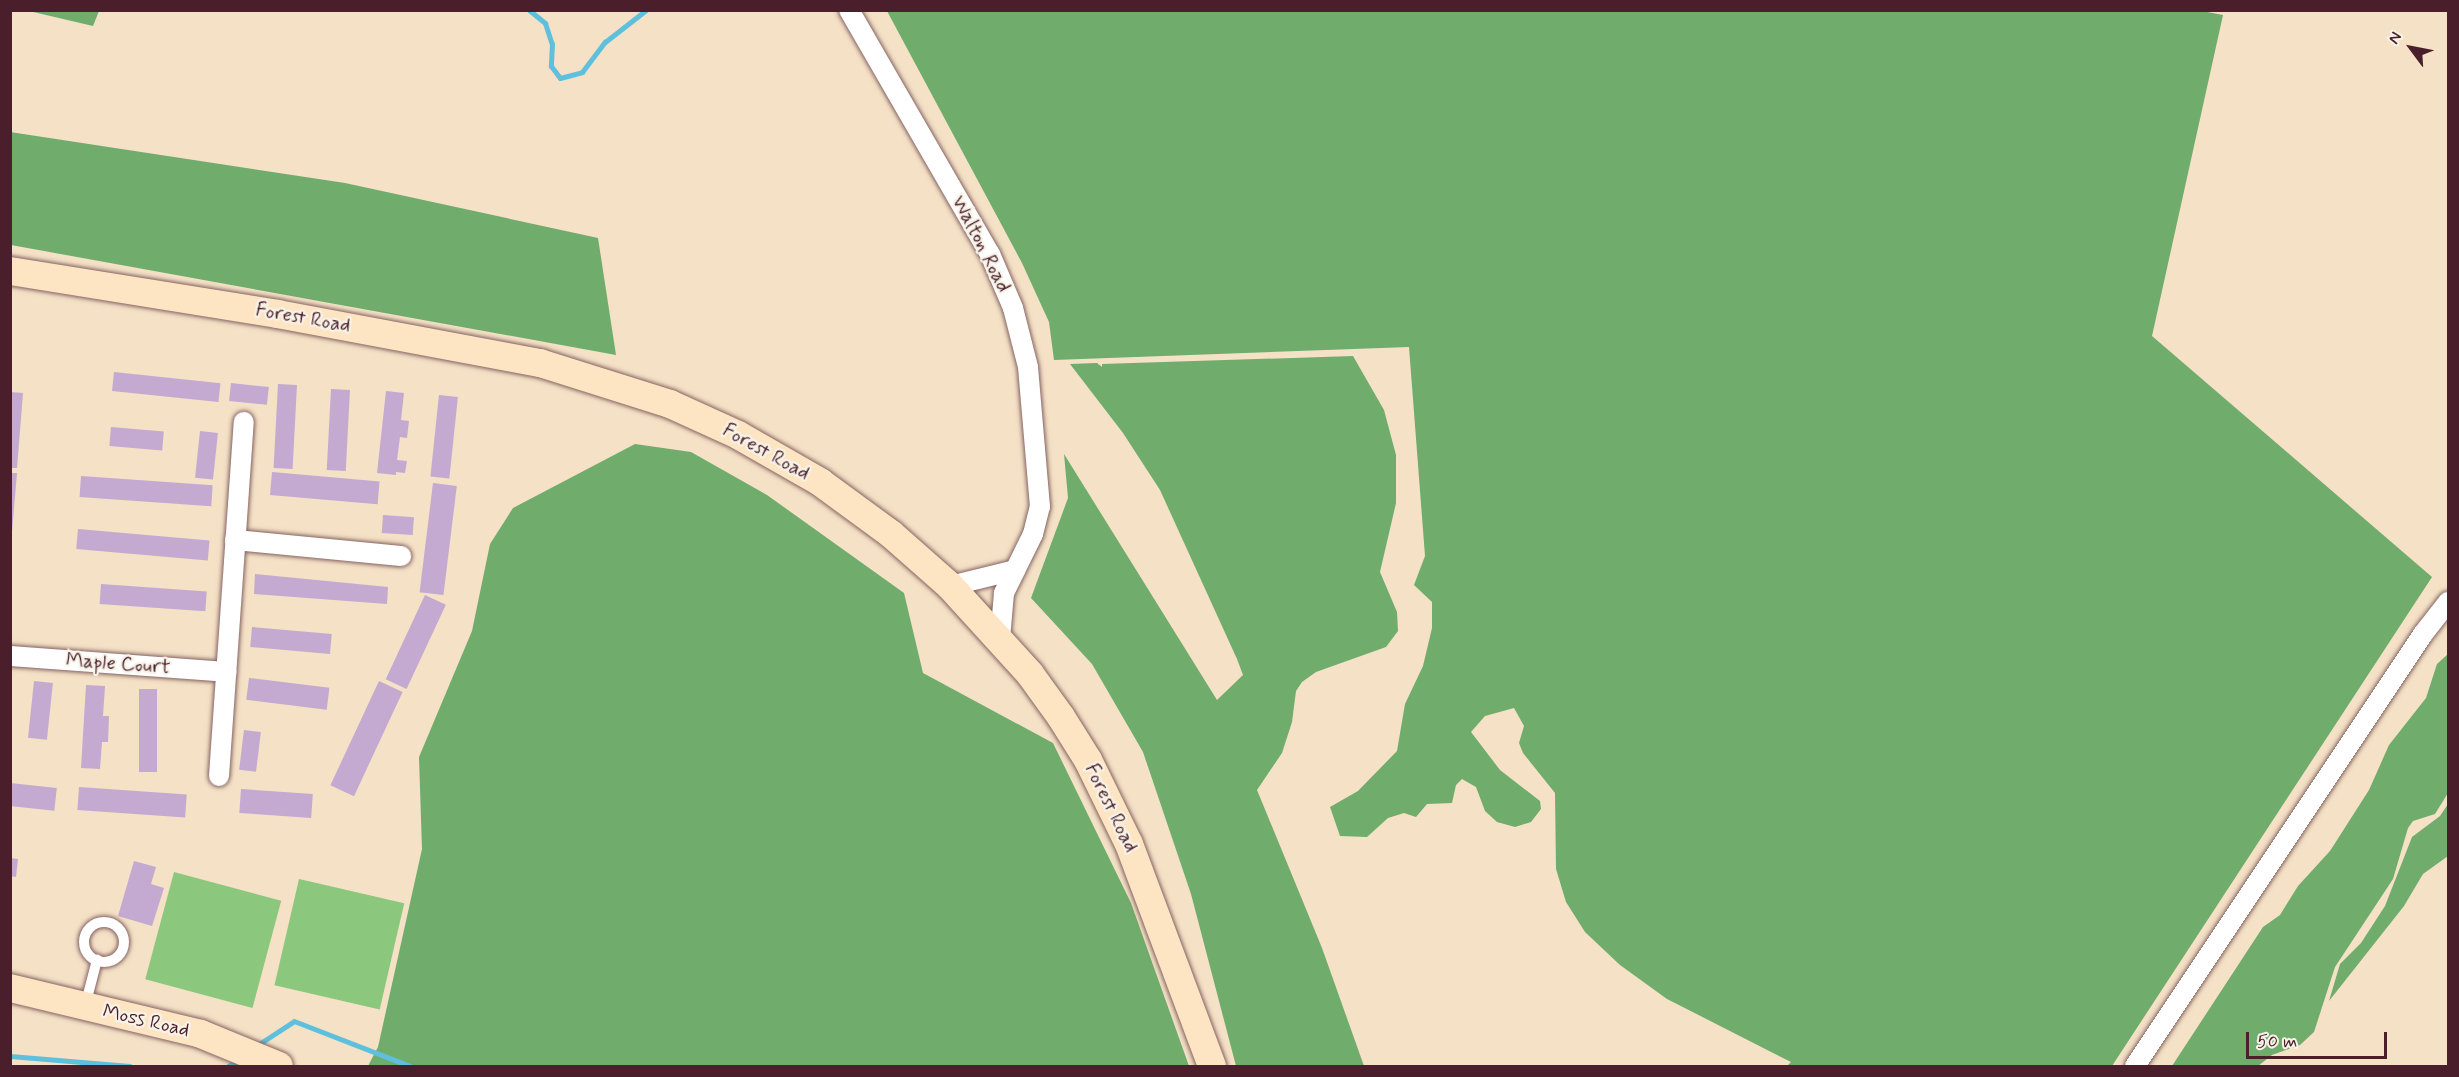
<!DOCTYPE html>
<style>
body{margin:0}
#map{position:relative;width:2459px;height:1077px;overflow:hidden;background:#f4e1c6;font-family:Mynerve,sans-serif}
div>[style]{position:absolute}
.green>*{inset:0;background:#8bc77d;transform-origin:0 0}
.forest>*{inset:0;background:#70ac6c}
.stream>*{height:5px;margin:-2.5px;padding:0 2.5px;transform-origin:2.5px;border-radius:2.5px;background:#5ec0dc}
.building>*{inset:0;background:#c4a9d1;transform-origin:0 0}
.roads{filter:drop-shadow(0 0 2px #866361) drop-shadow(0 0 2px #866361)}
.lane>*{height:10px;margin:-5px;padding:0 5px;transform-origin:5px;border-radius:5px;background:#fff}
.lane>.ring{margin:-5px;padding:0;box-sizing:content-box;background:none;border:10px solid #fff;border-radius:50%}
.street>*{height:20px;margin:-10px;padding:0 10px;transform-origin:10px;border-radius:10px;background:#fff}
.secondary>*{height:28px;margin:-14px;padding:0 14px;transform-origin:14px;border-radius:14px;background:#fde5c4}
span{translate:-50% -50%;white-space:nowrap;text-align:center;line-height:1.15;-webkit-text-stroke:4.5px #f7f3e8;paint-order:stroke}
.street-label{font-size:20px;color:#4a1f2b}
.frame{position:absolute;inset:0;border:12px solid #4a1f2b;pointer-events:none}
.north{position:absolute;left:2381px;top:18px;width:60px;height:60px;-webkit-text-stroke:4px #f7f3e8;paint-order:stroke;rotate:302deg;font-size:16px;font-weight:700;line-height:24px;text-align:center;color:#4a1f2b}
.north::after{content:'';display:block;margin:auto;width:21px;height:27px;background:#4a1f2b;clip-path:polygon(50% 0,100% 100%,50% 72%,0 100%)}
.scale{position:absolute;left:2246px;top:1032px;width:141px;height:27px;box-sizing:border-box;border:3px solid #4a1f2b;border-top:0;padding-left:8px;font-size:18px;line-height:21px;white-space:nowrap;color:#4a1f2b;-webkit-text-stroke:4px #f7f3e8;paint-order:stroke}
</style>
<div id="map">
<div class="green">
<i style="left:174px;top:872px;width:111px;height:111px;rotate:15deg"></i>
<i style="left:299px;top:879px;width:108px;height:109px;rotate:13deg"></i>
</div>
<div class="forest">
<i style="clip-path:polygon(29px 11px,99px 10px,99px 11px,93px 26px)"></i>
<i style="clip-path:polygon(2202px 11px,2223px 15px,2152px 336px,2432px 577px,2112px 1066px,1787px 1066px,1791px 1062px,1667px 999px,1620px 965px,1585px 932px,1566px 902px,1556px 869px,1555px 793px,1523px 753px,1519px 743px,1524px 726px,1514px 708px,1485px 716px,1471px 732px,1500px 770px,1540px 801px,1541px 809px,1531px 822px,1515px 827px,1497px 822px,1485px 811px,1476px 787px,1462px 779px,1456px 785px,1452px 803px,1427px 804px,1416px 817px,1404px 813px,1388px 818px,1367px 837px,1340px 836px,1330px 807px,1358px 791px,1397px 751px,1405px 704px,1423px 666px,1432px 628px,1432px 602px,1414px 585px,1425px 556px,1409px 347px,1054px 360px,1049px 322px,1022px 263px,887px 11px)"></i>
<i style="clip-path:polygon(10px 132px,345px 183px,598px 238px,616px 355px,11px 245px)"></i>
<i style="clip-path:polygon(1353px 356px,1384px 410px,1396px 455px,1396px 503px,1380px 572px,1397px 612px,1398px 631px,1386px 647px,1316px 672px,1302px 682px,1296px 691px,1292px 722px,1282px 753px,1257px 790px,1322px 948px,1364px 1066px,1236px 1066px,1191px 894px,1143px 752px,1092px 664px,1031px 598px,1068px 498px,1064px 454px,1217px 700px,1243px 675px,1237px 659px,1160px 490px,1123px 433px,1070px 364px,1097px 363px,1102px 367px,1102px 364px)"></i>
<i style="clip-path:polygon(635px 444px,691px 452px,767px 495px,904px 593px,923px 673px,1053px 743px,1131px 903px,1189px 1066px,368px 1066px,378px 1047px,422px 849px,419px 757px,472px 631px,490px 544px,513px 508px)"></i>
<i style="clip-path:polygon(2448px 654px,2448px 793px,2435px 814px,2413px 821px,2408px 828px,2393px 879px,2335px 967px,2314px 1032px,2300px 1045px,2272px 1055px,2258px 1066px,2172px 1066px,2263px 927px,2280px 915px,2298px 886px,2330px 851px,2369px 790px,2389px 745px,2426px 698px,2437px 664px)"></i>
<i style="clip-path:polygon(2448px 804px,2448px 856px,2423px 874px,2404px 906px,2329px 1001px,2340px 964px,2361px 943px,2385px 906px,2412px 837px,2440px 816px)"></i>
</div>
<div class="stream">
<i style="left:529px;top:10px;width:21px;rotate:39deg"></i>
<i style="left:545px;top:23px;width:22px;rotate:72deg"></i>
<i style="left:552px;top:44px;width:22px;rotate:93deg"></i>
<i style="left:551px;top:66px;width:15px;rotate:53deg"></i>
<i style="left:560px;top:78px;width:23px;rotate:-15deg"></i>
<i style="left:582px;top:72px;width:38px;rotate:-53deg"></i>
<i style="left:605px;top:42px;width:52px;rotate:-38deg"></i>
<i style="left:256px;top:1046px;width:45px;rotate:-33.3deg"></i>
<i style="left:294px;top:1021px;width:124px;rotate:21.2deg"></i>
<i style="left:10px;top:1056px;width:120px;rotate:4.8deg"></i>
<i style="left:228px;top:1066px;width:13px;rotate:-32deg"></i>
</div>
<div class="building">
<i style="left:114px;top:372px;width:107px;height:19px;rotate:6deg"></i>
<i style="left:231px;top:383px;width:38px;height:18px;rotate:6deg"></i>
<i style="left:278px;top:384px;width:19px;height:84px;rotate:3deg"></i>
<i style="left:331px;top:389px;width:19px;height:81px;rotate:3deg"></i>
<i style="clip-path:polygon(386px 391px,404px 393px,401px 420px,409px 421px,407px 438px,400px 437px,397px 460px,407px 461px,405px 473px,396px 472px,396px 475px,377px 473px)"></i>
<i style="clip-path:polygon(10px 392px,23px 393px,17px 468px,10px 468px)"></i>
<i style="left:439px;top:395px;width:19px;height:82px;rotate:6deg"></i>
<i style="left:111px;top:427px;width:53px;height:19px;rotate:5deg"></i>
<i style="left:200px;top:431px;width:18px;height:47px;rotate:6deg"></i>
<i style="left:272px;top:472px;width:108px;height:23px;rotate:5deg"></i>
<i style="clip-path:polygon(10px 473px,17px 473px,12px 532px,10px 532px)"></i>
<i style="left:81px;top:476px;width:132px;height:21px;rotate:4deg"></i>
<i style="left:433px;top:483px;width:24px;height:110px;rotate:7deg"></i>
<i style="left:383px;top:515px;width:31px;height:18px;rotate:4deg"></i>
<i style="left:78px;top:529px;width:132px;height:20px;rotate:5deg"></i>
<i style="clip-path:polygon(255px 574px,388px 587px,387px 604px,254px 594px)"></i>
<i style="left:101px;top:584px;width:106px;height:20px;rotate:4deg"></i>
<i style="left:425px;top:595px;width:23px;height:93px;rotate:25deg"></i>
<i style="left:252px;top:627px;width:80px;height:20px;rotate:5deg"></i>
<i style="left:249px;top:678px;width:81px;height:22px;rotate:7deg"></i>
<i style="left:34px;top:681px;width:19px;height:57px;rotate:6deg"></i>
<i style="left:379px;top:681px;width:26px;height:115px;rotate:25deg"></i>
<i style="clip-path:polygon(86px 685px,105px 686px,103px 716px,109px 716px,108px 742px,102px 742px,100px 769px,81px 768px)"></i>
<i style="left:139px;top:689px;width:18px;height:83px"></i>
<i style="left:244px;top:730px;width:17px;height:40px;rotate:7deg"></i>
<i style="left:10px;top:783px;width:47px;height:23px;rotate:6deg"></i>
<i style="left:79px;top:787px;width:108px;height:23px;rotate:4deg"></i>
<i style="left:241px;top:789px;width:72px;height:24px;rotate:4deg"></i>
<i style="clip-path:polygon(10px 858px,18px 859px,16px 877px,10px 876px)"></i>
<i style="clip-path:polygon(134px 861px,156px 867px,151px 884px,164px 888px,152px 926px,118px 916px)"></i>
</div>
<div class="roads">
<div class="lane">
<i class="ring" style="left:84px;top:922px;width:30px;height:30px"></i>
<i style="left:85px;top:1006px;width:48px;rotate:-75.4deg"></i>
</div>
<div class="street">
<i style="left:849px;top:10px;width:282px;rotate:60deg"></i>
<i style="left:990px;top:254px;width:59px;rotate:66.9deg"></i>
<i style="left:1013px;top:308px;width:61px;rotate:75.7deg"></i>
<i style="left:1028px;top:367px;width:140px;rotate:85.1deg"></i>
<i style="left:1040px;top:506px;width:29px;rotate:104deg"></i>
<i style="left:1033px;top:534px;width:66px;rotate:116.2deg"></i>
<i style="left:1004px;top:593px;width:46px;rotate:95deg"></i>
<i style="left:235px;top:540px;width:167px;rotate:5.5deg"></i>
<i style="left:950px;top:586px;width:67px;rotate:-13.8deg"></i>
<i style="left:10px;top:656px;width:217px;rotate:4.2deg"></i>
<i style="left:219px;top:776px;width:355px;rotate:-86deg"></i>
<i style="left:2135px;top:1066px;width:519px;rotate:-56.31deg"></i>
<i style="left:2423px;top:634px;width:41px;rotate:-52deg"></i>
</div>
<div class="secondary">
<i style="left:10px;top:271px;width:271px;rotate:9.1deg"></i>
<i style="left:278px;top:314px;width:267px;rotate:10.6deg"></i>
<i style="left:540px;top:363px;width:136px;rotate:17.5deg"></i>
<i style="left:670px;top:404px;width:75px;rotate:24.5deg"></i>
<i style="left:738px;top:435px;width:95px;rotate:29.8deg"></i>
<i style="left:820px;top:482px;width:88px;rotate:36.2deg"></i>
<i style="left:891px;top:534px;width:79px;rotate:41.4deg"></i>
<i style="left:950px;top:586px;width:119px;rotate:47.7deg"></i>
<i style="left:1030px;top:674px;width:53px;rotate:54.2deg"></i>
<i style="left:1061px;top:717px;width:51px;rotate:57.9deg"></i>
<i style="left:1088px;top:760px;width:93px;rotate:64deg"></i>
<i style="left:1129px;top:844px;width:237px;rotate:69.5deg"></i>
<i style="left:10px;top:988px;width:196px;rotate:13.5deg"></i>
<i style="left:201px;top:1034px;width:84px;rotate:22.3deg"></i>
</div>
</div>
<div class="street-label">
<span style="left:981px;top:244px;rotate:63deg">Walton Road</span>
<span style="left:303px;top:318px;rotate:10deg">Forest Road</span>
<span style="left:766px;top:452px;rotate:29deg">Forest Road</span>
<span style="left:118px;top:664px;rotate:4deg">Maple Court</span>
<span style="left:1111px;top:808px;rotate:64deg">Forest Road</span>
<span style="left:146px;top:1021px;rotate:13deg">Moss Road</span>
</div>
<div class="frame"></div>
<div class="north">N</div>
<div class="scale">50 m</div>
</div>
